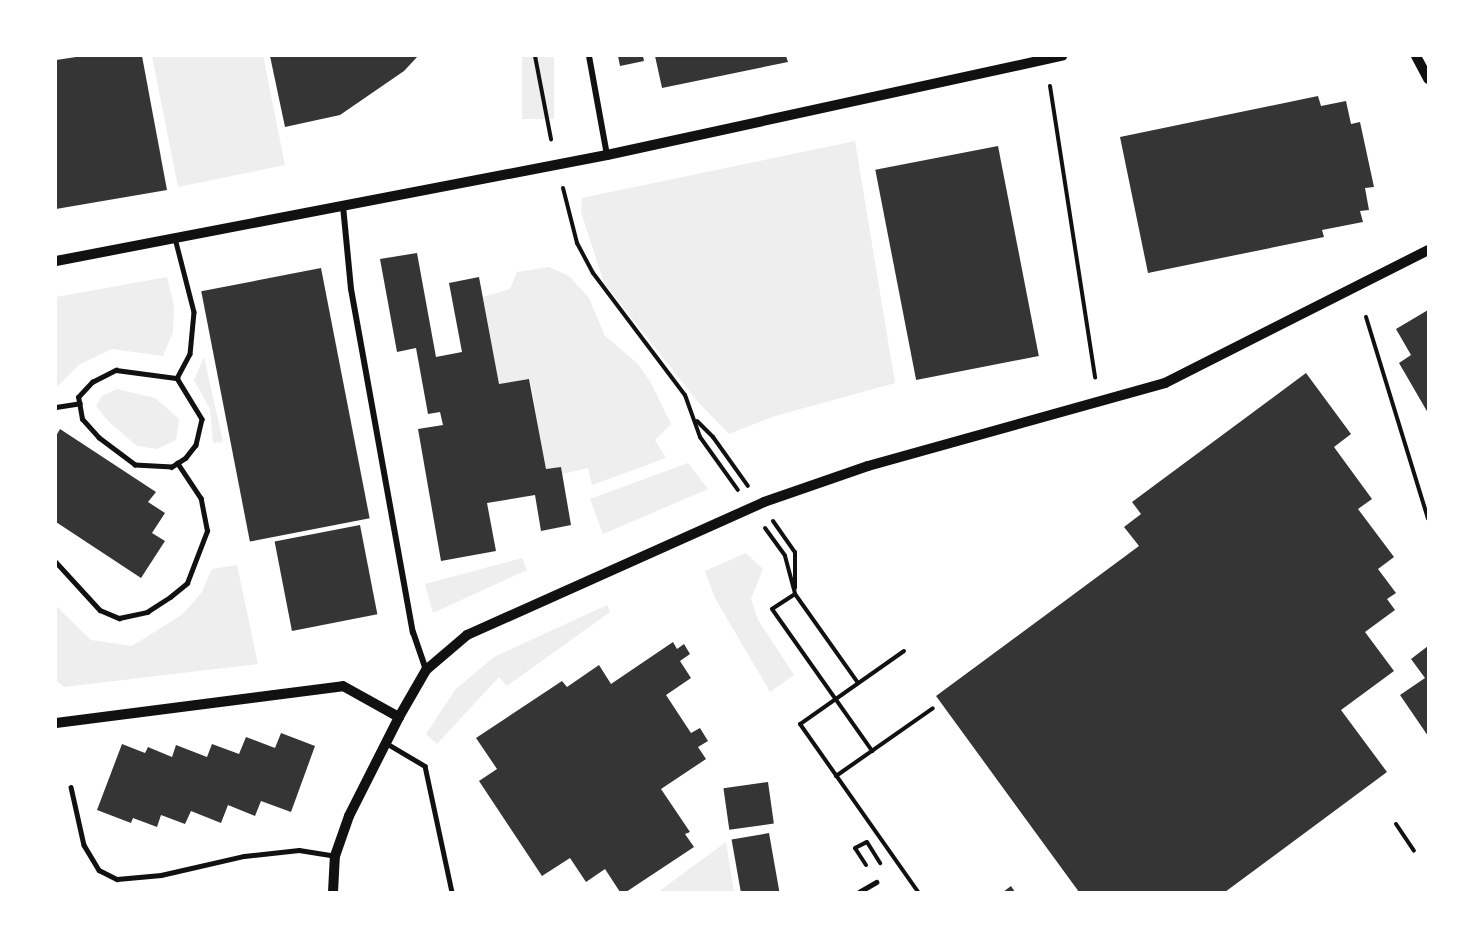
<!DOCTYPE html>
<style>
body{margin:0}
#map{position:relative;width:1484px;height:948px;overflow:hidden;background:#fff;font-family:Montserrat,sans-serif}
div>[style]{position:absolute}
.green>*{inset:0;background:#eee;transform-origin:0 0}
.building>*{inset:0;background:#353535;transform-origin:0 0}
.path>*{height:4px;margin:-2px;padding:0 2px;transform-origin:2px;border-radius:2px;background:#111}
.service>*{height:4.5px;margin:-2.25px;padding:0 2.25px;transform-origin:2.25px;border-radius:2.25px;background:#111}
.minor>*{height:6px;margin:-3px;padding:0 3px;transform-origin:3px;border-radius:3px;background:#111}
.tertiary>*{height:10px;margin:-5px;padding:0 5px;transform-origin:5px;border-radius:5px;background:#111}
span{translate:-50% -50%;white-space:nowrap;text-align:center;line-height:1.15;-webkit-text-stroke:4.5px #fff;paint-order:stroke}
.frame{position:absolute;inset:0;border:57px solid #fff;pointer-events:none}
</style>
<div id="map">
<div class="green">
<i style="clip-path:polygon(152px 56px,263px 56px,285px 165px,178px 187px)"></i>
<i style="left:522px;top:56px;width:32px;height:63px"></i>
<i style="clip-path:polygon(855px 141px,895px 383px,775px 416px,729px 434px,697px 401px,604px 283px,581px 212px,582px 198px)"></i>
<i style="clip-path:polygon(549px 267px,569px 276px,589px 298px,605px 336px,637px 363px,650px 381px,671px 424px,655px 440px,666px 458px,592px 485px,588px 468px,562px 474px,561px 467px,546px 469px,530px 379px,499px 384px,483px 297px,510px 289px,517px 272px)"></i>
<i style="clip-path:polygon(167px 277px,174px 306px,173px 332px,163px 356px,112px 349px,80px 364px,56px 388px,56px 297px)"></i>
<i style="clip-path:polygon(204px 357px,223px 442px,213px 443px,210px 409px,194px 380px)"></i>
<i style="clip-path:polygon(117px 389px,155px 398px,179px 419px,176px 440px,157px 449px,137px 446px,108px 421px,96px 406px,102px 396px)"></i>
<i style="clip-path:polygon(688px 463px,708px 489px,603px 534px,590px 499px)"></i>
<i style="clip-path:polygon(746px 553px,763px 569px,751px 599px,758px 620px,794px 675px,770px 692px,715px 598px,705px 571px)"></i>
<i style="clip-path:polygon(522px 558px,527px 570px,433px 613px,425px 584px)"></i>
<i style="clip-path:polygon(237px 565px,258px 664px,64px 687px,56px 680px,56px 606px,91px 640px,132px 646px,183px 614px,202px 592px,212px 569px)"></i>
<i style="clip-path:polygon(607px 605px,610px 612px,507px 686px,499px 677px,437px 744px,426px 734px,455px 690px,494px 657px)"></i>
<i style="clip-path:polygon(726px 842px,734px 892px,658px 892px)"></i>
</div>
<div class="building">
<i style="clip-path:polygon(83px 56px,142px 56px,167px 190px,56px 209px,56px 60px)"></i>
<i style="clip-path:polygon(270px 56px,418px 56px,404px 71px,340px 115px,285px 127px)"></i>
<i style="clip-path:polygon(618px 56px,643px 56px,644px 61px,620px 66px)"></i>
<i style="clip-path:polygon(655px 56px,786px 56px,788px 62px,662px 88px)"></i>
<i style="clip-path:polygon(1318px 96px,1321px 106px,1346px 101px,1351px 124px,1360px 122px,1374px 187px,1365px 188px,1369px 210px,1360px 211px,1363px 222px,1322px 230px,1324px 237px,1148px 273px,1120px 137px)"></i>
<i style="left:998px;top:146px;width:214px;height:125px;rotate:79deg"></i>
<i style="clip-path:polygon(417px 253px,436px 357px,462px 352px,449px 283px,479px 277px,499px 384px,529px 379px,546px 469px,561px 467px,571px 525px,541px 531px,535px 495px,487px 503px,496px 551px,441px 561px,418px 429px,443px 425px,440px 412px,428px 414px,416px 348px,397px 352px,380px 259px)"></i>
<i style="left:321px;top:268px;width:255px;height:122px;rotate:79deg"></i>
<i style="clip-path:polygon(1428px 310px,1428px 413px,1399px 363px,1411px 355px,1396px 329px)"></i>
<i style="clip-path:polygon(1306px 373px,1351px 434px,1334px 447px,1372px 499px,1358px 509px,1394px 557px,1378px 569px,1396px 593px,1387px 599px,1395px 610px,1365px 632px,1394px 671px,1341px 710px,1387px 772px,1225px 892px,1079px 892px,936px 696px,1139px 546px,1124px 527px,1141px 514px,1132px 502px)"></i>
<i style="clip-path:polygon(60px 429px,156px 492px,148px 502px,165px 513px,152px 533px,165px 541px,141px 578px,56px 522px,56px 436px)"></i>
<i style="left:360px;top:525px;width:91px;height:87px;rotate:79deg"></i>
<i style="clip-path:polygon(673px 642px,677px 649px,684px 644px,690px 654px,680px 661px,691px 678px,666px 695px,691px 733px,700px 728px,708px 741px,698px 747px,706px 759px,661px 789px,690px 832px,685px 834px,694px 847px,626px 892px,620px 892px,605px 869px,586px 882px,570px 858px,542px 876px,479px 781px,497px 769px,476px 738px,562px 681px,567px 687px,599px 665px,611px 684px)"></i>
<i style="clip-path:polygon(1428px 646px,1428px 736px,1400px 695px,1425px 678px,1411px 659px)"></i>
<i style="clip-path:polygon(281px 733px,315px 746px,291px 812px,261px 801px,255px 816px,228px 805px,221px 823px,191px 811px,185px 824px,161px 815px,157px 827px,133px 818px,131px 823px,97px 810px,122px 744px,145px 753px,148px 747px,172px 757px,176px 745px,207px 757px,212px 744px,239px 754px,246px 737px,275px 748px)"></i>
<i style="left:768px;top:782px;width:42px;height:45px;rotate:82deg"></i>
<i style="left:769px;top:833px;width:60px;height:38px;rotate:80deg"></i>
<i style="clip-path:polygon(1011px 886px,1015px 892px,1003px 892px)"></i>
</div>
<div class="path">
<i style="left:535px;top:56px;width:85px;rotate:79.1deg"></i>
<i style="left:1050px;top:86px;width:295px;rotate:81.2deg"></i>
<i style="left:563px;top:188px;width:57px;rotate:75.7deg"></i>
<i style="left:577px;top:243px;width:34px;rotate:62deg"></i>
<i style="left:593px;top:273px;width:153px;rotate:53deg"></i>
<i style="left:685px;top:395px;width:45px;rotate:70.3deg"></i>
<i style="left:700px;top:437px;width:65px;rotate:54.4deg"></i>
<i style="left:1366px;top:317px;width:211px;rotate:72.9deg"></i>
<i style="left:697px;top:421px;width:23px;rotate:45deg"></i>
<i style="left:713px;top:437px;width:60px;rotate:54.5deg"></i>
<i style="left:773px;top:521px;width:38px;rotate:55deg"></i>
<i style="left:795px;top:552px;width:36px;rotate:90deg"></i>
<i style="left:765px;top:528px;width:34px;rotate:54deg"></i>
<i style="left:785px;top:556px;width:39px;rotate:75deg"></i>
<i style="left:795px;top:594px;width:109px;rotate:54.7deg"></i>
<i style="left:795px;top:594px;width:27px;rotate:147deg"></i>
<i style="left:772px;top:609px;width:174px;rotate:54.8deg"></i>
<i style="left:904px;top:651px;width:127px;rotate:144.9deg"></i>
<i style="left:800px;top:724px;width:205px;rotate:54.9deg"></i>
<i style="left:836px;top:776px;width:118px;rotate:-35deg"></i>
<i style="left:1396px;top:824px;width:32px;rotate:56deg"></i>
<i style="left:866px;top:865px;width:20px;rotate:-123deg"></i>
<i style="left:855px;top:848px;width:13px;rotate:-27deg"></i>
<i style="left:867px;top:842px;width:25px;rotate:58deg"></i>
</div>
<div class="service">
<i style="left:175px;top:238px;width:76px;rotate:75.6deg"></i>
<i style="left:194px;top:312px;width:42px;rotate:95.4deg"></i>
<i style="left:190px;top:354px;width:27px;rotate:118deg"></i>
<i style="left:177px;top:378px;width:48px;rotate:58.6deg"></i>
<i style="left:202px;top:419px;width:27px;rotate:103deg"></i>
<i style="left:196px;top:445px;width:16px;rotate:128deg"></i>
<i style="left:186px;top:458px;width:17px;rotate:147deg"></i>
<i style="left:172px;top:467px;width:37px;rotate:-177deg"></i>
<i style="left:135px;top:465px;width:45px;rotate:-143.1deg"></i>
<i style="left:99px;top:438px;width:25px;rotate:-132deg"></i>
<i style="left:82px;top:419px;width:22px;rotate:-100deg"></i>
<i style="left:78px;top:397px;width:21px;rotate:-47deg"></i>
<i style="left:92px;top:382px;width:27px;rotate:-27deg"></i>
<i style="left:116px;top:370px;width:62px;rotate:7.5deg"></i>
<i style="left:56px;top:407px;width:24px;rotate:-9deg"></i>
<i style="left:56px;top:562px;width:65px;rotate:47.5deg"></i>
<i style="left:100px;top:610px;width:21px;rotate:23deg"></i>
<i style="left:119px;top:618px;width:29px;rotate:-12deg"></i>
<i style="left:147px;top:612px;width:27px;rotate:-33deg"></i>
<i style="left:170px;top:597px;width:22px;rotate:-39deg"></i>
<i style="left:187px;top:583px;width:56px;rotate:-69deg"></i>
<i style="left:207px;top:531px;width:33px;rotate:-101deg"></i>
<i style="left:201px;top:499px;width:43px;rotate:-123.7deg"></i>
<i style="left:386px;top:743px;width:45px;rotate:30.5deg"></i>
<i style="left:425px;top:766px;width:129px;rotate:77.9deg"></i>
<i style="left:71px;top:787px;width:59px;rotate:77.4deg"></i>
<i style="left:84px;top:845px;width:29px;rotate:59deg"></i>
<i style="left:99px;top:870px;width:20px;rotate:27deg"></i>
<i style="left:117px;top:879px;width:44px;rotate:-5.2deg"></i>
<i style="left:161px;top:875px;width:85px;rotate:-12.9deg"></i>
<i style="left:244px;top:856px;width:55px;rotate:-6.2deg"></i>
<i style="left:299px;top:850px;width:36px;rotate:9deg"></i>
<i style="left:859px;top:892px;width:20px;rotate:-30deg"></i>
</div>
<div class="minor">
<i style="left:589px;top:56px;width:101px;rotate:79.7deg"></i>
<i style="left:343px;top:206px;width:83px;rotate:84.5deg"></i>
<i style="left:351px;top:289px;width:349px;rotate:79.8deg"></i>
<i style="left:413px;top:632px;width:40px;rotate:71.1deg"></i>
</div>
<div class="tertiary">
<i style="left:1416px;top:56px;width:26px;rotate:62deg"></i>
<i style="left:56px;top:261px;width:561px;rotate:-10.89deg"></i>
<i style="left:607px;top:155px;width:466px;rotate:-12.3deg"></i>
<i style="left:56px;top:723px;width:289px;rotate:-7.3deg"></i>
<i style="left:343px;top:686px;width:64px;rotate:29deg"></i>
<i style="left:333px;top:892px;width:36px;rotate:-87deg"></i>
<i style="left:335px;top:856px;width:42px;rotate:-70.7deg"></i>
<i style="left:349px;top:816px;width:111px;rotate:-63.2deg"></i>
<i style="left:399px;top:717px;width:54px;rotate:-60.1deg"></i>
<i style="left:426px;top:670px;width:54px;rotate:-40.5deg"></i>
<i style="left:467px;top:635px;width:325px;rotate:-24.1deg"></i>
<i style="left:764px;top:502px;width:110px;rotate:-19.1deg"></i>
<i style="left:868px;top:466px;width:308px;rotate:-15.6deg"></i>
<i style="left:1165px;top:383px;width:295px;rotate:-26.8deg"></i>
</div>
<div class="frame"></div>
</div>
